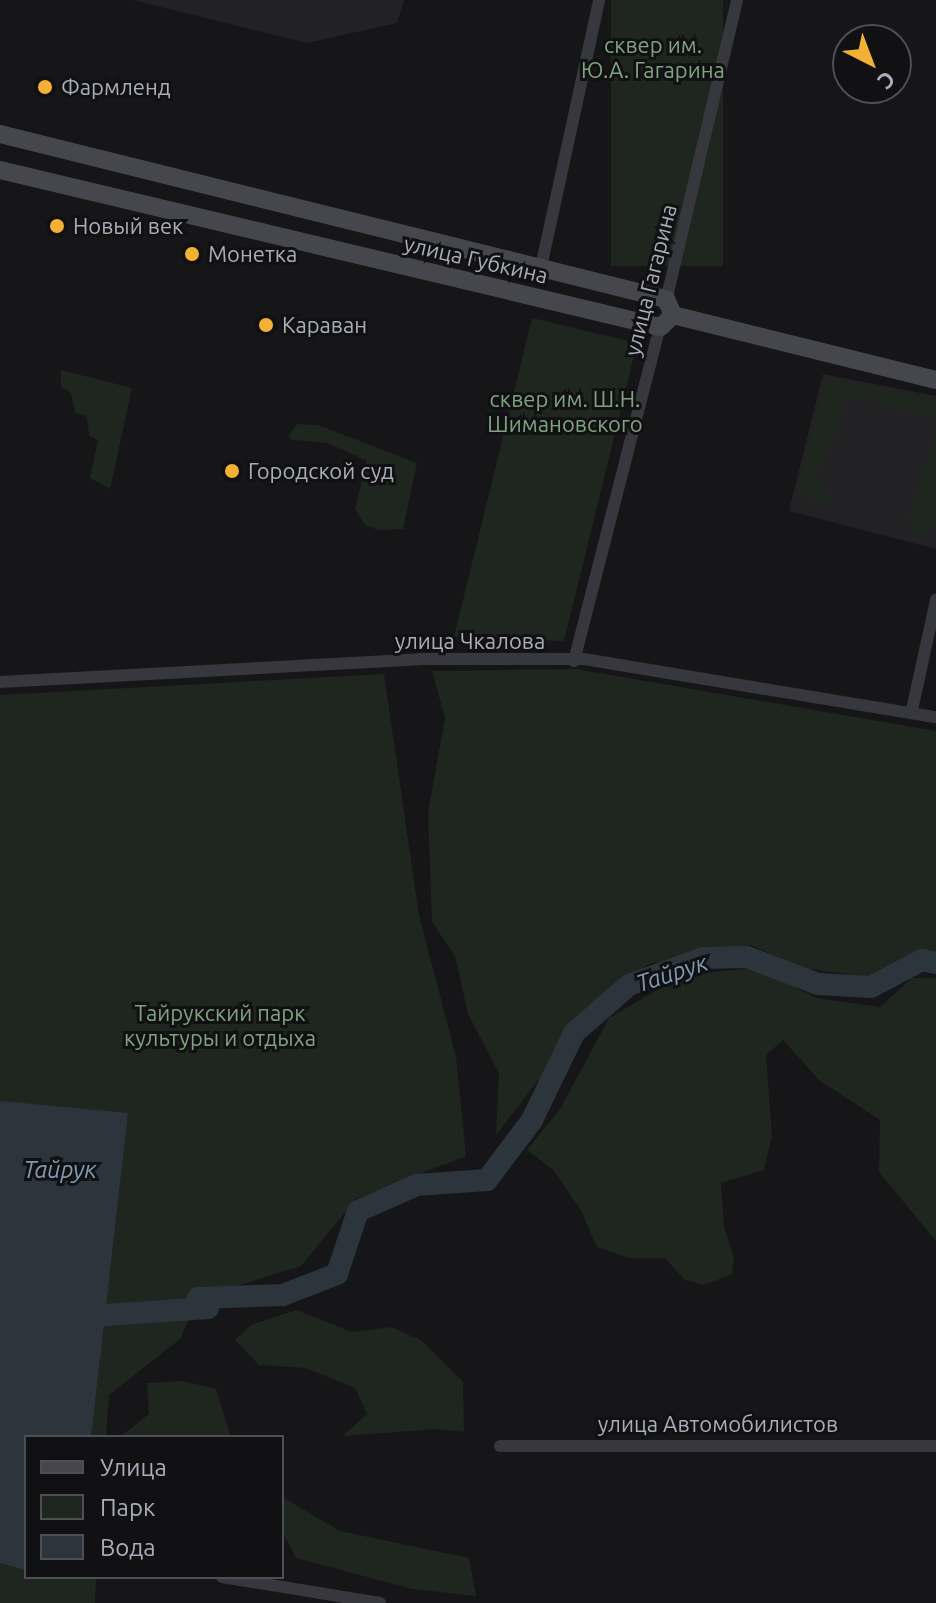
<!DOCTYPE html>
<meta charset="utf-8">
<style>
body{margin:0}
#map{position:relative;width:936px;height:1603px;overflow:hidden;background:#161618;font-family:Ubuntu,sans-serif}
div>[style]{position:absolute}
.built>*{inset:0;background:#222225}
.green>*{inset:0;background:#1e261f;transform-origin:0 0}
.water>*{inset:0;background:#2c353c}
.river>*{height:22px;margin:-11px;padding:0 11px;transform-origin:11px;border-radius:11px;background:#2c353c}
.minor>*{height:12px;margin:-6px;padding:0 6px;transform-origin:6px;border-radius:6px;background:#37383d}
.secondary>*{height:18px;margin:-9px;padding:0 9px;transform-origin:9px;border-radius:9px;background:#45474d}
.dots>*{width:22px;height:22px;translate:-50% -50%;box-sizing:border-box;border:4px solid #111113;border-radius:50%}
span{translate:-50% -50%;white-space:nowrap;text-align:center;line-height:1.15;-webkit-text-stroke:6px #111113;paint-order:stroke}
.park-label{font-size:22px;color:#7fa381}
.poi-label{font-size:22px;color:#a8adb8}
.left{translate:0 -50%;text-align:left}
.street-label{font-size:22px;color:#a8adb8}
.water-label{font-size:24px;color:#7f9bb3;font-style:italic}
.legend{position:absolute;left:24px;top:1435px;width:260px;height:144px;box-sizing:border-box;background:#111113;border:2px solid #4d4f55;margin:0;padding:10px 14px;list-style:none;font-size:24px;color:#a8adb8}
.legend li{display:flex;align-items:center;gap:16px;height:40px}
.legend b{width:40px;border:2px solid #4d4f55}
.north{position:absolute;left:832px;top:24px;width:80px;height:80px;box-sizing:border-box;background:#111113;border:2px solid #4d4f55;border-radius:50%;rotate:138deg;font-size:22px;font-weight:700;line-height:32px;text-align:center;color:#a8adb8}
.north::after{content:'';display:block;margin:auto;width:28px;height:36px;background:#f2b134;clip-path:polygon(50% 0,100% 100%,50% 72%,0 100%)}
</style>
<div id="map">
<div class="built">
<i style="clip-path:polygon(132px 0,404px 0,397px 23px,307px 43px)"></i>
<i style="clip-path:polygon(823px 374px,936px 396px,936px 549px,789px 511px)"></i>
</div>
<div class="green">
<i style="left:611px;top:0;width:112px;height:266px"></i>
<i style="clip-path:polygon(532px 318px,637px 343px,597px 507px,564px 641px,454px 637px)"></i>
<i style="clip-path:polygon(61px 370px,132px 388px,110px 489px,90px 478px,98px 440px,89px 435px,87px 417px,75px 412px,71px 393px,61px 387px)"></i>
<i style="clip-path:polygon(826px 377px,936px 399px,936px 418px,886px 408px,863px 395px,845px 400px,840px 432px,816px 478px,831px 497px,824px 504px,796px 496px)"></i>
<i style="clip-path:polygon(297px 424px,318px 425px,417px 463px,403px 529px,378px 530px,365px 525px,355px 509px,367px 461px,328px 443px,293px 440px,288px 437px)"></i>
<i style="clip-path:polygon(936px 430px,936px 525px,919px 537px,907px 518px)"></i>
<i style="clip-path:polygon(576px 669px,936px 731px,936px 956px,906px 958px,879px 978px,801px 968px,751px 945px,649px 964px,602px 998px,496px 1135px,499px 1073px,468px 1014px,455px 956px,432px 922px,428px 813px,445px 718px,432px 671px)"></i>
<i style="clip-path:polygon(384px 674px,419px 915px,456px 1057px,466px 1156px,356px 1199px,301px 1266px,198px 1298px,180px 1339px,109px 1395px,106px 1437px,26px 1437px,26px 1577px,96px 1577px,95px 1603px,0 1603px,0 695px)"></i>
<i style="clip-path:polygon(754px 968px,817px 998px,880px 1007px,912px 978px,936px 978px,936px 1241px,879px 1172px,880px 1120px,819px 1080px,783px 1040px,766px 1055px,772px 1136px,764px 1170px,721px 1183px,724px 1227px,734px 1258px,732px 1274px,704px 1285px,685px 1280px,665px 1258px,629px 1258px,597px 1247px,581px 1210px,553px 1170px,527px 1150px,560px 1109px,609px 1018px,664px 986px,704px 973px)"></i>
<i style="clip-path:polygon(296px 1310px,352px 1332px,391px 1327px,421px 1340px,463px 1382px,464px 1432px,436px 1429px,343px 1436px,367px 1414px,355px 1388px,305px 1368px,259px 1365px,235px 1340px,251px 1325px)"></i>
<i style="clip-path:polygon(183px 1381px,216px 1389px,231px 1437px,120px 1437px,149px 1414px,147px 1383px)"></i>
<i style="clip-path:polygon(282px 1497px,340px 1531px,469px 1558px,476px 1596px,412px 1589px,296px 1558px,282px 1531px)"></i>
</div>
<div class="water">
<i style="clip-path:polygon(0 1101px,128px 1113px,91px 1437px,26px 1437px,26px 1570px,0 1563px)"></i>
</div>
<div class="river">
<i style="left:77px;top:1317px;width:131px;rotate:-3.9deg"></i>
<i style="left:208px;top:1308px;width:14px;rotate:-135deg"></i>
<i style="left:198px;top:1298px;width:85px;rotate:-2deg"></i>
<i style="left:283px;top:1295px;width:58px;rotate:-21.3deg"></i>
<i style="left:337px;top:1274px;width:66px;rotate:-71.6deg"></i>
<i style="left:358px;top:1211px;width:64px;rotate:-23.8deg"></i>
<i style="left:417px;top:1185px;width:70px;rotate:-4.1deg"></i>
<i style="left:487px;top:1180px;width:75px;rotate:-53.1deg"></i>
<i style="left:532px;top:1120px;width:97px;rotate:-64.2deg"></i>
<i style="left:574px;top:1033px;width:73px;rotate:-41.1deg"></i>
<i style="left:629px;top:985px;width:79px;rotate:-20deg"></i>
<i style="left:703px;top:958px;width:44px;rotate:-1.3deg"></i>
<i style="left:747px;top:957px;width:76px;rotate:20.8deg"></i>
<i style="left:818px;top:984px;width:53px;rotate:3.2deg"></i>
<i style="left:871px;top:987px;width:58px;rotate:-27.9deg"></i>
<i style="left:922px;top:960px;width:14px;rotate:12deg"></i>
</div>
<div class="minor">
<i style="left:541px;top:267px;width:273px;rotate:-77.7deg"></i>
<i style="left:665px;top:305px;width:313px;rotate:-76.7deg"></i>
<i style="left:574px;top:661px;width:349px;rotate:-75.6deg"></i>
<i style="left:0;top:682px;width:421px;rotate:-3.1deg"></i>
<i style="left:420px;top:659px;width:164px"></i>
<i style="left:584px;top:659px;width:357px;rotate:9.4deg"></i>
<i style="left:912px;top:710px;width:113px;rotate:-77.7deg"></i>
<i style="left:500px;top:1446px;width:436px"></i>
<i style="left:222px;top:1577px;width:160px;rotate:9.3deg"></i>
</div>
<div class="secondary">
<i style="left:0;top:134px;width:686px;rotate:13.91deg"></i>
<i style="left:666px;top:299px;width:17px;rotate:66deg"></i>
<i style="left:0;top:170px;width:679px;rotate:13.36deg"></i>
<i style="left:661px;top:327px;width:17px;rotate:-45deg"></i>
<i style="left:673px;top:315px;width:271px;rotate:13.9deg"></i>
</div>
<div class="dots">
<i style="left:45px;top:87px;background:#f2b134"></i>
<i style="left:57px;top:226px;background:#f2b134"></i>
<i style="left:192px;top:254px;background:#f2b134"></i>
<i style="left:266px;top:325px;background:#f2b134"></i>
<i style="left:232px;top:471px;background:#f2b134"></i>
</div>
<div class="park-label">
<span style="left:653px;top:57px">сквер им.<br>Ю.А. Гагарина</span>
<span style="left:565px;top:411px">сквер им. Ш.Н.<br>Шимановского</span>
<span style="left:220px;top:1025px">Тайрукский парк<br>культуры и отдыха</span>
</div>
<div class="poi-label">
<span class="left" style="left:61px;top:87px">Фармленд</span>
<span class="left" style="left:73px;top:226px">Новый век</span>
<span class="left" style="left:208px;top:254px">Монетка</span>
<span class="left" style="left:282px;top:325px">Караван</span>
<span class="left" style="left:248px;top:471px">Городской суд</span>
</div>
<div class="street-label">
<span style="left:476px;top:259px;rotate:13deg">улица Губкина</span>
<span style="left:650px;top:280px;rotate:-76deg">улица Гагарина</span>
<span style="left:470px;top:641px">улица Чкалова</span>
<span style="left:718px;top:1424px">улица Автомобилистов</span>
</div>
<div class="water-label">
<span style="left:672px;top:973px;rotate:-18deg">Тайрук</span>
<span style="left:60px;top:1170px">Тайрук</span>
</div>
<ul class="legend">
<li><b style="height:10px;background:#45474d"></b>Улица</li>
<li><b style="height:22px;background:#1e261f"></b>Парк</li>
<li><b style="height:22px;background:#2c353c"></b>Вода</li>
</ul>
<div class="north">С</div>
</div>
